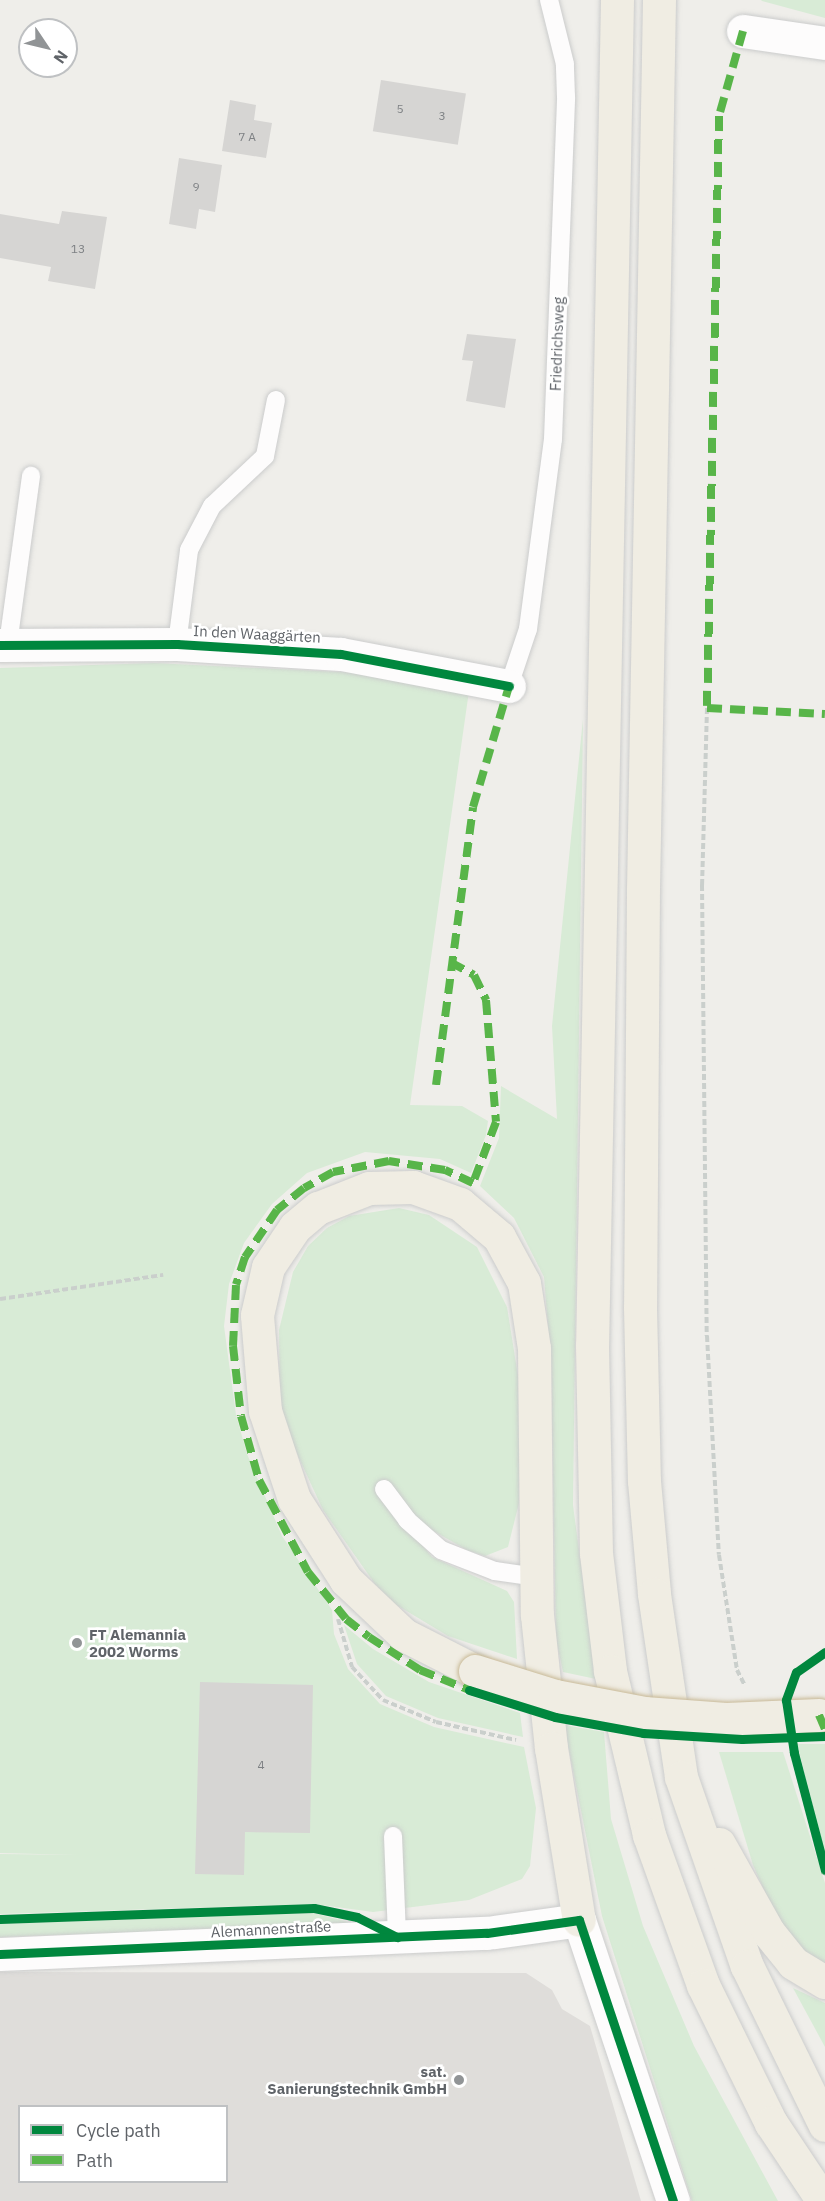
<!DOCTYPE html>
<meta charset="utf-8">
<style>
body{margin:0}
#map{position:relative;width:825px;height:2201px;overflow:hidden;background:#efeeea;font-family:"IBM Plex Sans",sans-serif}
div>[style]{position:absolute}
.industrial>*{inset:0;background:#dfddda}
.green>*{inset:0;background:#d8ebd6}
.building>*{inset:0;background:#d6d5d3;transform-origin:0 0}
.path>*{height:4px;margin-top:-2px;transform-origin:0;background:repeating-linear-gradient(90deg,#cacfcc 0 6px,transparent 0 9px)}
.roads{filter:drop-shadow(0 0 2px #cbcccc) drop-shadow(0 0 2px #cbcccc)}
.lane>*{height:18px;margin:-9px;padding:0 9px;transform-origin:9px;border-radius:9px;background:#fdfcfc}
.street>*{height:33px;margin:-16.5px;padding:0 16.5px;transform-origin:16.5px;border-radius:16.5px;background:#fdfcfc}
.highway>*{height:33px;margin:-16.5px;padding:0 16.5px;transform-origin:16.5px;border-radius:16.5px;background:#f0ede3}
.bridges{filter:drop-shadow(0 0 2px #c8b996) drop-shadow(0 0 2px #c8b996)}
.highway-bridge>*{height:33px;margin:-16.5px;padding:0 16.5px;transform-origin:16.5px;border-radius:16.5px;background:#f0ede3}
.quiet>*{height:8px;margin-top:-4px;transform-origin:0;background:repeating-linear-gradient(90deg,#58b549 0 15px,transparent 0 23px)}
.cycleway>*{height:9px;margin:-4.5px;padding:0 4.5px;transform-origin:4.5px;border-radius:4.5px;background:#00873e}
.dots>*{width:16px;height:16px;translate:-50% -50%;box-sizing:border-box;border:3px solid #fff;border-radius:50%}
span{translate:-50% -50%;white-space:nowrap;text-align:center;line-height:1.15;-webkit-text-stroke:5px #fff;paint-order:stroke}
.number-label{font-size:12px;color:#7e8184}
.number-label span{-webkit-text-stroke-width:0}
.street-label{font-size:15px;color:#5f6368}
.poi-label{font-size:15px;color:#5f6368;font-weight:700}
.left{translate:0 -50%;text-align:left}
.right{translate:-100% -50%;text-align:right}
.legend{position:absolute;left:18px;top:2105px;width:210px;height:78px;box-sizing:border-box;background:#fff;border:2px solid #bfc1c3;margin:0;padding:8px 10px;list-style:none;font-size:18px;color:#5f6368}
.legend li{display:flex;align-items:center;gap:12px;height:30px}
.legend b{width:30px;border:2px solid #bfc1c3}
.north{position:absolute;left:18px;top:18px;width:60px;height:60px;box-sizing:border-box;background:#fff;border:2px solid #bfc1c3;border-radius:50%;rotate:125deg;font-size:16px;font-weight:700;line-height:24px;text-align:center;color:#5f6368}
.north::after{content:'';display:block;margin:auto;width:21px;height:27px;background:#919496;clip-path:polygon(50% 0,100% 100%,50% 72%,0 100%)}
</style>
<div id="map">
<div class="industrial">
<i style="clip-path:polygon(evenodd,0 1972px,526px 1973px,552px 1990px,562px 2009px,590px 2026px,641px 2201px,0 2201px,0 1972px,20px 2106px,226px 2106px,226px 2182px,20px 2182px,20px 2106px)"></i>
</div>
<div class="green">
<i style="clip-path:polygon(761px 0,825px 0,825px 18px,762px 1px)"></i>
<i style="clip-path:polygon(154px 663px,360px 673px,469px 691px,410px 1105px,462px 1106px,488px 1121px,486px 1135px,471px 1173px,440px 1159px,365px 1152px,307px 1173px,272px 1204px,244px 1243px,229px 1284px,224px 1326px,236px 1415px,247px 1454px,282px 1536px,332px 1610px,334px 1634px,348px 1669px,380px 1704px,434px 1727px,524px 1747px,536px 1808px,530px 1866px,522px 1879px,469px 1900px,373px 1912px,314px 1904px,0 1914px,0 1854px,78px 1855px,0 1853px,0 668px)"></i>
<i style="clip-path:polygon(583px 719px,573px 1505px,596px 1679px,563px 1672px,556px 1639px,551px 1364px,544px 1277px,514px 1218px,480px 1186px,499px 1138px,501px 1086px,557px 1119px,552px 1026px)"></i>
<i style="clip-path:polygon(399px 1208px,429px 1215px,477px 1247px,507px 1307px,518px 1376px,519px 1417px,519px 1503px,508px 1547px,485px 1556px,467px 1550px,423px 1525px,386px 1479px,376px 1488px,432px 1557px,507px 1591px,514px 1602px,517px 1659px,448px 1636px,395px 1604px,375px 1584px,323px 1510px,287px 1432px,280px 1401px,279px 1330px,293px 1272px,308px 1246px,327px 1228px,349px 1216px)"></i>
<i style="clip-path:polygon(344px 1625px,373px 1649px,429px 1682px,520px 1713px,523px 1737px,438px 1718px,386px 1696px,357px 1664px)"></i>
<i style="clip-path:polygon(564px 1725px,604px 1732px,611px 1819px,643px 1926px,694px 2046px,778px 2201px,692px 2201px,602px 1916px)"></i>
<i style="clip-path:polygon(797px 1744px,825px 1744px,825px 1853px)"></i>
<i style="clip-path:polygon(719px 1752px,783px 1752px,825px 1883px,825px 1964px,808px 1955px,778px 1922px,753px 1865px)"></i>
<i style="clip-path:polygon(313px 1913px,356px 1924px,0 1937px,0 1924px)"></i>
<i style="clip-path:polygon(793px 1988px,825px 2003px,825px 2047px)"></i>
</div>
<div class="building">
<i style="left:381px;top:80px;width:86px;height:52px;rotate:9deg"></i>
<i style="clip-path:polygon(230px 100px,256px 105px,254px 120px,272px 123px,266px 158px,222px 151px)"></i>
<i style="clip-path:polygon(179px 158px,222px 165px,215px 212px,199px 209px,196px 229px,169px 224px)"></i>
<i style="clip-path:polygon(62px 211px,107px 217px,95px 289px,48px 281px,51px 267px,0 258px,0 214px,59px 224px)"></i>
<i style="clip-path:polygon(467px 334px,516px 339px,505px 408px,466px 401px,473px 361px,462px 360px)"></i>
<i style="clip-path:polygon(200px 1682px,313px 1685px,310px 1833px,245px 1832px,244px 1875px,195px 1874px)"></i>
</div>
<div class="path">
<i style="left:707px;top:708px;width:177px;rotate:91.6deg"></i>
<i style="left:702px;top:885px;width:451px;rotate:89.4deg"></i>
<i style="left:707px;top:1336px;width:219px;rotate:86.9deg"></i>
<i style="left:719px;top:1555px;width:116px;rotate:81.1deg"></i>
<i style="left:737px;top:1670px;width:16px;rotate:63deg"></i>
<i style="left:0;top:1299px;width:165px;rotate:-8.4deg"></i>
<i style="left:338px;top:1619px;width:50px;rotate:73.7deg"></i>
<i style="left:352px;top:1667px;width:45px;rotate:46.8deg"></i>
<i style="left:383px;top:1700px;width:57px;rotate:22.5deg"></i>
<i style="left:436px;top:1722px;width:82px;rotate:12.7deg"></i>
</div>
<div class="roads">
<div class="lane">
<i style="left:8px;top:644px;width:170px;rotate:-82.2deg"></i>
<i style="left:177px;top:644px;width:95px;rotate:-82.7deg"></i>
<i style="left:189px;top:550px;width:50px;rotate:-62.4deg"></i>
<i style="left:212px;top:506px;width:73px;rotate:-43.3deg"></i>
<i style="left:265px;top:456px;width:57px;rotate:-78.9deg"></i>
<i style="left:509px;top:686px;width:60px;rotate:-71.6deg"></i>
<i style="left:528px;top:629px;width:192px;rotate:-82.5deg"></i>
<i style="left:553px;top:439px;width:342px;rotate:-87.8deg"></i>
<i style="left:566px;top:97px;width:33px;rotate:-92deg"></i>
<i style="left:565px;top:64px;width:66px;rotate:-104deg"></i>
<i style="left:384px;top:1489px;width:39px;rotate:53deg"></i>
<i style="left:407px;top:1520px;width:45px;rotate:41.4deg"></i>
<i style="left:441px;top:1550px;width:58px;rotate:21.3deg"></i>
<i style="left:495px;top:1571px;width:41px;rotate:8.3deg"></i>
<i style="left:393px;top:1836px;width:101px;rotate:87.7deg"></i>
</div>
<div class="street">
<i style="left:743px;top:31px;width:83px;rotate:8.3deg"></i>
<i style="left:0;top:645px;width:177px;rotate:-0.3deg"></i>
<i style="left:177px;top:644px;width:164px;rotate:3.5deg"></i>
<i style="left:341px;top:654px;width:171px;rotate:10.8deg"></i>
<i style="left:0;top:1954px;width:487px;rotate:-2.5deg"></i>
<i style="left:487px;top:1933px;width:93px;rotate:-8deg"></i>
<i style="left:579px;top:1920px;width:296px;rotate:71.5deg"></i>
</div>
<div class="highway">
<i style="left:617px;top:0;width:1345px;rotate:91.06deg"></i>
<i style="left:592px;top:1345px;width:208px;rotate:88.9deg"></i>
<i style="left:596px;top:1553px;width:119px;rotate:83.2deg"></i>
<i style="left:610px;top:1671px;width:169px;rotate:76.6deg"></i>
<i style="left:649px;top:1835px;width:159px;rotate:70.2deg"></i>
<i style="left:703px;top:1985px;width:154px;rotate:63.8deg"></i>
<i style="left:771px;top:2123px;width:94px;rotate:56.3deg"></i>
<i style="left:659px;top:0;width:888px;rotate:91.03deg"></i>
<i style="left:643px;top:888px;width:419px;rotate:90.4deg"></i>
<i style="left:640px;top:1307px;width:174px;rotate:88.7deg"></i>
<i style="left:644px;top:1481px;width:113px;rotate:84.9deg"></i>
<i style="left:654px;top:1594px;width:185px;rotate:81.6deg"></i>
<i style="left:681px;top:1777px;width:200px;rotate:70.8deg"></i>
<i style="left:747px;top:1966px;width:177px;rotate:63.9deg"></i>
<i style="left:475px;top:1671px;width:80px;rotate:-153.1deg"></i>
<i style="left:404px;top:1635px;width:80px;rotate:-136.5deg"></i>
<i style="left:346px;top:1580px;width:96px;rotate:-122.7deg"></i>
<i style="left:294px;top:1499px;width:93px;rotate:-108.2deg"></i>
<i style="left:265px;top:1411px;width:96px;rotate:-94.8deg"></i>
<i style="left:257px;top:1315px;width:49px;rotate:-77.1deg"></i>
<i style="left:268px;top:1267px;width:48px;rotate:-56deg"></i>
<i style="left:295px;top:1227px;width:30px;rotate:-40deg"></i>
<i style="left:318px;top:1208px;width:55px;rotate:-21.4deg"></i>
<i style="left:369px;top:1188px;width:44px;rotate:-1.3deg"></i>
<i style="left:413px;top:1187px;width:50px;rotate:19.9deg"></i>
<i style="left:460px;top:1204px;width:51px;rotate:40.2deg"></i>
<i style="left:499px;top:1237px;width:52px;rotate:61.5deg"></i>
<i style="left:524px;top:1283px;width:66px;rotate:81.3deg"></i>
<i style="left:534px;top:1348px;width:267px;rotate:89.4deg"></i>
<i style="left:537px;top:1615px;width:134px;rotate:84deg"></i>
<i style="left:551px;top:1748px;width:174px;rotate:80.8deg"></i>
<i style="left:719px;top:1844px;width:102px;rotate:60.7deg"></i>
<i style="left:769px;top:1933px;width:38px;rotate:51deg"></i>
<i style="left:793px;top:1963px;width:37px;rotate:31deg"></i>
</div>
</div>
<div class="bridges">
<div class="highway-bridge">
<i style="left:475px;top:1671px;width:84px;rotate:17.4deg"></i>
<i style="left:555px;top:1696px;width:91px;rotate:10.8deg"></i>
<i style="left:644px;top:1713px;width:82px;rotate:4.2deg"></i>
<i style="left:726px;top:1719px;width:93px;rotate:-2.5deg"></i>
</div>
</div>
<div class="quiet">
<i style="left:743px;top:31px;width:88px;rotate:105.8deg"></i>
<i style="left:719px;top:116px;width:592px;rotate:91.16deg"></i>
<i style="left:707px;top:708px;width:118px;rotate:2.9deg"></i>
<i style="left:450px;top:962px;width:27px;rotate:28deg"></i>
<i style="left:474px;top:975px;width:28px;rotate:64deg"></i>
<i style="left:486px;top:1000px;width:122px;rotate:85.3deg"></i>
<i style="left:496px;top:1122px;width:65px;rotate:110.7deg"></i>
<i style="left:473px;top:1183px;width:31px;rotate:-155deg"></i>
<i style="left:445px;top:1170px;width:57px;rotate:-170.9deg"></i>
<i style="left:389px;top:1161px;width:57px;rotate:168.9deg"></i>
<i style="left:333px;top:1172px;width:33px;rotate:151deg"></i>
<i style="left:304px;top:1188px;width:35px;rotate:141deg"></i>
<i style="left:277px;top:1210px;width:57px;rotate:124.2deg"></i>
<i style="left:245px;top:1257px;width:29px;rotate:108deg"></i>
<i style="left:236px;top:1285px;width:61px;rotate:92.8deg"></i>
<i style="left:233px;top:1346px;width:70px;rotate:83.5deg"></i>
<i style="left:241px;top:1416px;width:66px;rotate:74.3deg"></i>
<i style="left:259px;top:1480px;width:104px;rotate:62deg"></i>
<i style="left:308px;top:1572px;width:60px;rotate:51deg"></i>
<i style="left:346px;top:1619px;width:29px;rotate:38deg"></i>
<i style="left:369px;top:1637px;width:61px;rotate:32.9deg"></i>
<i style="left:420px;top:1670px;width:58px;rotate:22.2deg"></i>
<i style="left:436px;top:1085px;width:280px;rotate:-82.4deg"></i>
<i style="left:473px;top:807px;width:126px;rotate:-73.4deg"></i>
<i style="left:819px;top:1715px;width:15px;rotate:67deg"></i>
</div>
<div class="cycleway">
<i style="left:0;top:645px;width:177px;rotate:-0.3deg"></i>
<i style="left:177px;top:644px;width:164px;rotate:3.5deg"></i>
<i style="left:341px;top:654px;width:171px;rotate:10.8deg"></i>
<i style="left:825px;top:1652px;width:35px;rotate:145deg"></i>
<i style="left:796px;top:1672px;width:30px;rotate:110deg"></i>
<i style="left:786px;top:1700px;width:54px;rotate:81.4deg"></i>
<i style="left:794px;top:1753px;width:121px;rotate:75.2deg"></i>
<i style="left:469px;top:1690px;width:90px;rotate:17.4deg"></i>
<i style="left:555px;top:1717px;width:89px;rotate:10.3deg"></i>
<i style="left:643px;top:1733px;width:99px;rotate:3.5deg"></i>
<i style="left:742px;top:1739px;width:83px;rotate:-2.1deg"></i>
<i style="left:0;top:1919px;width:314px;rotate:-2deg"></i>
<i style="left:314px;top:1908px;width:44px;rotate:11.8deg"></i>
<i style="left:357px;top:1917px;width:45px;rotate:26.6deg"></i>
<i style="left:0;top:1954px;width:487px;rotate:-2.5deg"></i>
<i style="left:487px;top:1933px;width:93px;rotate:-8deg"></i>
<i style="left:579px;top:1920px;width:296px;rotate:71.5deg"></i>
</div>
<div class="dots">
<i style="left:77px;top:1643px;background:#919496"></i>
<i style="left:459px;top:2080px;background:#919496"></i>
</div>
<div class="number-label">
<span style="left:400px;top:109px">5</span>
<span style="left:442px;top:116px">3</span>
<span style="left:247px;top:137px">7 A</span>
<span style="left:196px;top:187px">9</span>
<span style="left:78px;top:249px">13</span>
<span style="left:261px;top:1765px">4</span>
</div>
<div class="street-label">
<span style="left:557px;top:344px;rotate:-88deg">Friedrichsweg</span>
<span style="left:257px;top:634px;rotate:3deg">In den Waaggärten</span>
<span style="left:271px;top:1929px;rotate:-3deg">Alemannenstraße</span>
</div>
<div class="poi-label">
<span class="left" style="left:89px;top:1643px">FT Alemannia<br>2002 Worms</span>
<span class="right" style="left:447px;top:2080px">sat.<br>Sanierungstechnik GmbH</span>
</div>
<ul class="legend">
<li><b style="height:8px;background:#00873e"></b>Cycle path</li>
<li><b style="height:8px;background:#58b549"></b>Path</li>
</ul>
<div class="north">N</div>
</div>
